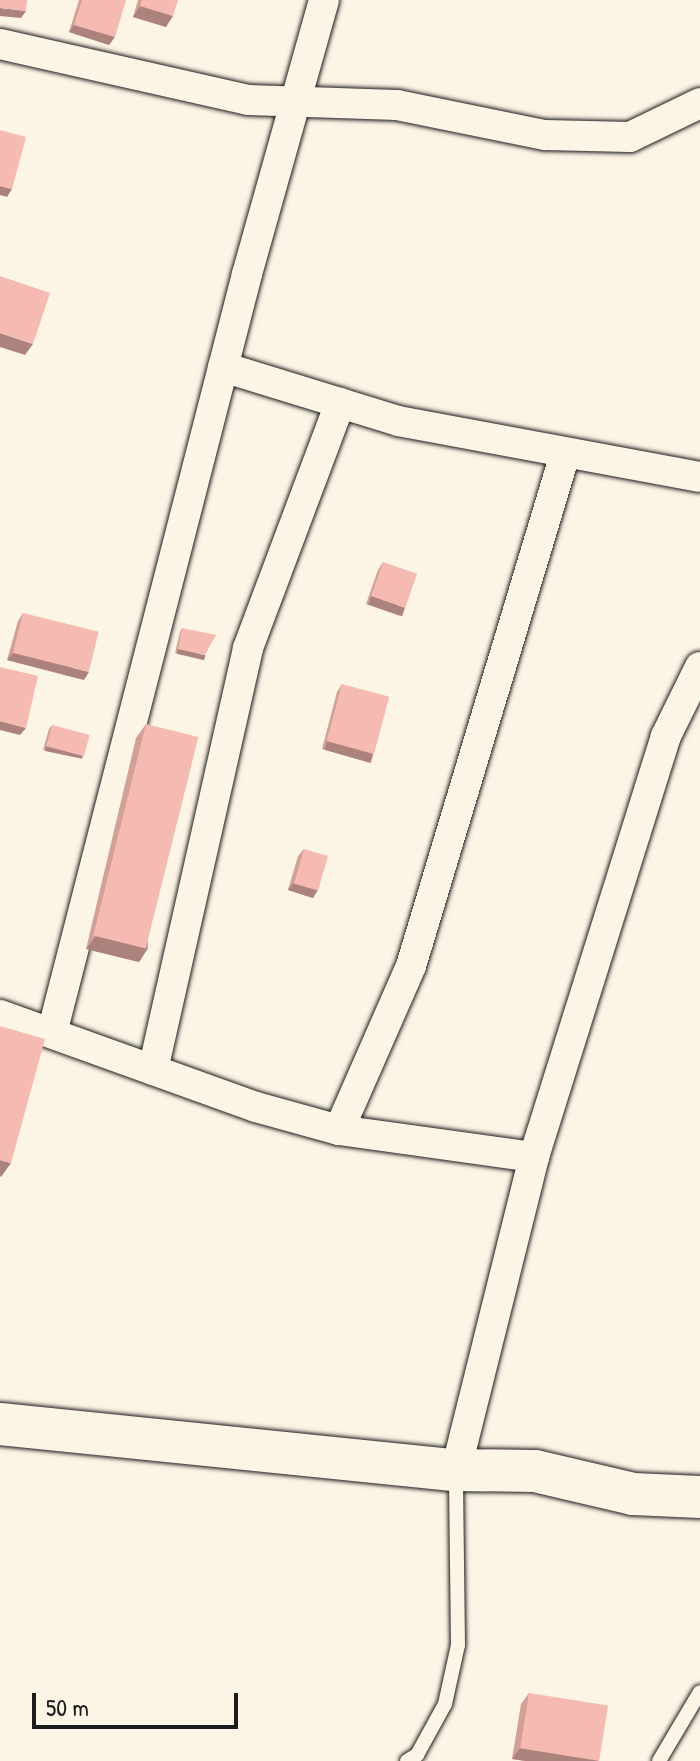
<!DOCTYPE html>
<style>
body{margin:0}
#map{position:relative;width:700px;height:1761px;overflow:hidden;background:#fcf5e5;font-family:"Patrick Hand",sans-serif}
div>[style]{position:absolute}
.roads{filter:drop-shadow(0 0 2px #1c1c1c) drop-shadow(0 0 2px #1c1c1c)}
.service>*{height:14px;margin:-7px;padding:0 7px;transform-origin:7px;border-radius:7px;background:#fcf5e5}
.minor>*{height:30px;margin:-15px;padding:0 15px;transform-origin:15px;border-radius:15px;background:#fcf5e5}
.secondary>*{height:42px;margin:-21px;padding:0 21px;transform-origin:21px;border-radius:21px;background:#fcf5e5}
.wall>*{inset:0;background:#d3a098}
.shaded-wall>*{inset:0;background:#ac827c;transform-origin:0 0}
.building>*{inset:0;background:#f5bab1;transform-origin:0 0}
span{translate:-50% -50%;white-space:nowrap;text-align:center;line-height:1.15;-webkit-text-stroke:6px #fcf5e5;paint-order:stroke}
.scale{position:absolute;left:32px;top:1693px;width:206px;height:36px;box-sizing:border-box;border:4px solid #1c1c1c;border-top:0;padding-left:10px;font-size:24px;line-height:28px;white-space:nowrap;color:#1c1c1c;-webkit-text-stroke:6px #fcf5e5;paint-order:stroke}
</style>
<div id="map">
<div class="roads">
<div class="service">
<i style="left:407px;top:1761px;width:12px;rotate:-31deg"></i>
<i style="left:417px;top:1755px;width:58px;rotate:-61.2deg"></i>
<i style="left:445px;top:1704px;width:60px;rotate:-77.6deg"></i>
<i style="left:458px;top:1645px;width:173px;rotate:-90.7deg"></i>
<i style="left:659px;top:1761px;width:80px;rotate:-59.3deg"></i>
</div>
<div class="minor">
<i style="left:0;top:44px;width:254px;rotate:12.7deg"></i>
<i style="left:248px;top:100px;width:149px;rotate:1.9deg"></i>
<i style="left:397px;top:105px;width:151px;rotate:11.5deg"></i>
<i style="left:545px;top:135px;width:85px;rotate:1.3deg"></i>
<i style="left:630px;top:137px;width:78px;rotate:-25.9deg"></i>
<i style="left:223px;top:367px;width:183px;rotate:17.1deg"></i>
<i style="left:398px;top:421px;width:307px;rotate:10.5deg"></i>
<i style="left:0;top:1015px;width:272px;rotate:19.8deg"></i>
<i style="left:256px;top:1107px;width:86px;rotate:15.5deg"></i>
<i style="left:339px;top:1130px;width:197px;rotate:7.9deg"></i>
<i style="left:52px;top:1033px;width:784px;rotate:-75.59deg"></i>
<i style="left:247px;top:274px;width:285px;rotate:-74.3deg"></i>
<i style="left:153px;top:1070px;width:433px;rotate:-77.3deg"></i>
<i style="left:248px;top:648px;width:262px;rotate:-69.4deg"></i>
<i style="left:339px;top:1130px;width:179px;rotate:-66.3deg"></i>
<i style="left:411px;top:966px;width:535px;rotate:-73.26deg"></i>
<i style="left:456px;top:1470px;width:323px;rotate:-76deg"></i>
<i style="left:534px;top:1157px;width:441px;rotate:-72.6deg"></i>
<i style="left:666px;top:736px;width:77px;rotate:-63.8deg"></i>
</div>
<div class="secondary">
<i style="left:0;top:1424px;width:458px;rotate:5.8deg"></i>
<i style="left:456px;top:1470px;width:79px;rotate:0.7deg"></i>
<i style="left:535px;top:1471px;width:101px;rotate:13.2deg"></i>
<i style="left:633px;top:1494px;width:67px;rotate:2.6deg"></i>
</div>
</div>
<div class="wall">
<i style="clip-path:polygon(79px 0,126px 0,109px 45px,69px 32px)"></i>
<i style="clip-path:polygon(138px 0,178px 0,166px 27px,133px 17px)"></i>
<i style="clip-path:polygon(383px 562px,400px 616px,366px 604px,378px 570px)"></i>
<i style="clip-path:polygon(23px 613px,84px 680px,7px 660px,18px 621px)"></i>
<i style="clip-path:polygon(182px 628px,202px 659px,175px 653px,180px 632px)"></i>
<i style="clip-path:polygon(342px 684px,373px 754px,368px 762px,322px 749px,337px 692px)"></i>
<i style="clip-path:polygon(146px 724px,148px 948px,139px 962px,86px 949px,136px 738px)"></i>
<i style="clip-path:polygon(52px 725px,80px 758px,43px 750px,49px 729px)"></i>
<i style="clip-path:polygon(304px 849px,313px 898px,288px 890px,298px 856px)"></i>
<i style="clip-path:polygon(529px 1693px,599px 1761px,526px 1761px,512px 1759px,521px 1704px)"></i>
</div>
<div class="shaded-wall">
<i style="clip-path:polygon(140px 6px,173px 16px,166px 27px,133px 17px)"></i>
<i style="clip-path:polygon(0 8px,26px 11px,21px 18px,0 16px)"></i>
<i style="clip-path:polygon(74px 25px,115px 37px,109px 45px,69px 32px)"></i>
<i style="clip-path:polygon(0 186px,12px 189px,7px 197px,0 195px)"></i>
<i style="clip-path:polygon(0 333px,33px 344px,25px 355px,0 347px)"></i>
<i style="left:371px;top:596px;width:36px;height:9px;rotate:19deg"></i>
<i style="left:178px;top:649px;width:28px;height:5px;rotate:13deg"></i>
<i style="clip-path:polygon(13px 653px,89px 672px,84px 680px,7px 660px)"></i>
<i style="clip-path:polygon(0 721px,26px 728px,20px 735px,0 730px)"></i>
<i style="left:327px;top:741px;width:48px;height:9px;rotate:16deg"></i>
<i style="left:46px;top:746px;width:38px;height:5px;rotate:12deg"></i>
<i style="clip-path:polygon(293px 883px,318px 890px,313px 898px,288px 890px)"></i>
<i style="clip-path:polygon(96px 936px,148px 948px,139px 962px,86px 949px)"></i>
<i style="clip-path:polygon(0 1160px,11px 1163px,1px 1177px,0 1176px)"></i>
<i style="clip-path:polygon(520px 1748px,599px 1761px,526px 1761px,512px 1759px)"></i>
</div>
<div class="building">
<i style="clip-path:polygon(0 0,27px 0,26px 11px,0 8px)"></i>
<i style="clip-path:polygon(82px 0,126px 0,115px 37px,74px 25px)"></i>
<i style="clip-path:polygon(142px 0,178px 0,173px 16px,140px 6px)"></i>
<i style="clip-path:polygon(0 130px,26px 137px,12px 189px,0 186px)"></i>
<i style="clip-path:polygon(0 276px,50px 293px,33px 344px,0 333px)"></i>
<i style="left:383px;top:562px;width:36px;height:36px;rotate:19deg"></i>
<i style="left:23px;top:613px;width:78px;height:41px;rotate:14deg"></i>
<i style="clip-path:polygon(182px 628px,216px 635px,205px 655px,178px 649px)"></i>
<i style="clip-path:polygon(0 667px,38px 676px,26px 728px,0 721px)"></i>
<i style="left:342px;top:684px;width:49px;height:59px;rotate:15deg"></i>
<i style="left:146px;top:724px;width:54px;height:218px;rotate:14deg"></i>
<i style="left:52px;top:725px;width:39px;height:22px;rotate:15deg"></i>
<i style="left:304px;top:849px;width:25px;height:36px;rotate:16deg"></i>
<i style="clip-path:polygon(0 1026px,45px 1039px,11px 1163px,0 1160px)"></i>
<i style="left:529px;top:1693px;width:80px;height:56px;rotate:9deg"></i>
</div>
<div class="scale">50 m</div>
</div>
